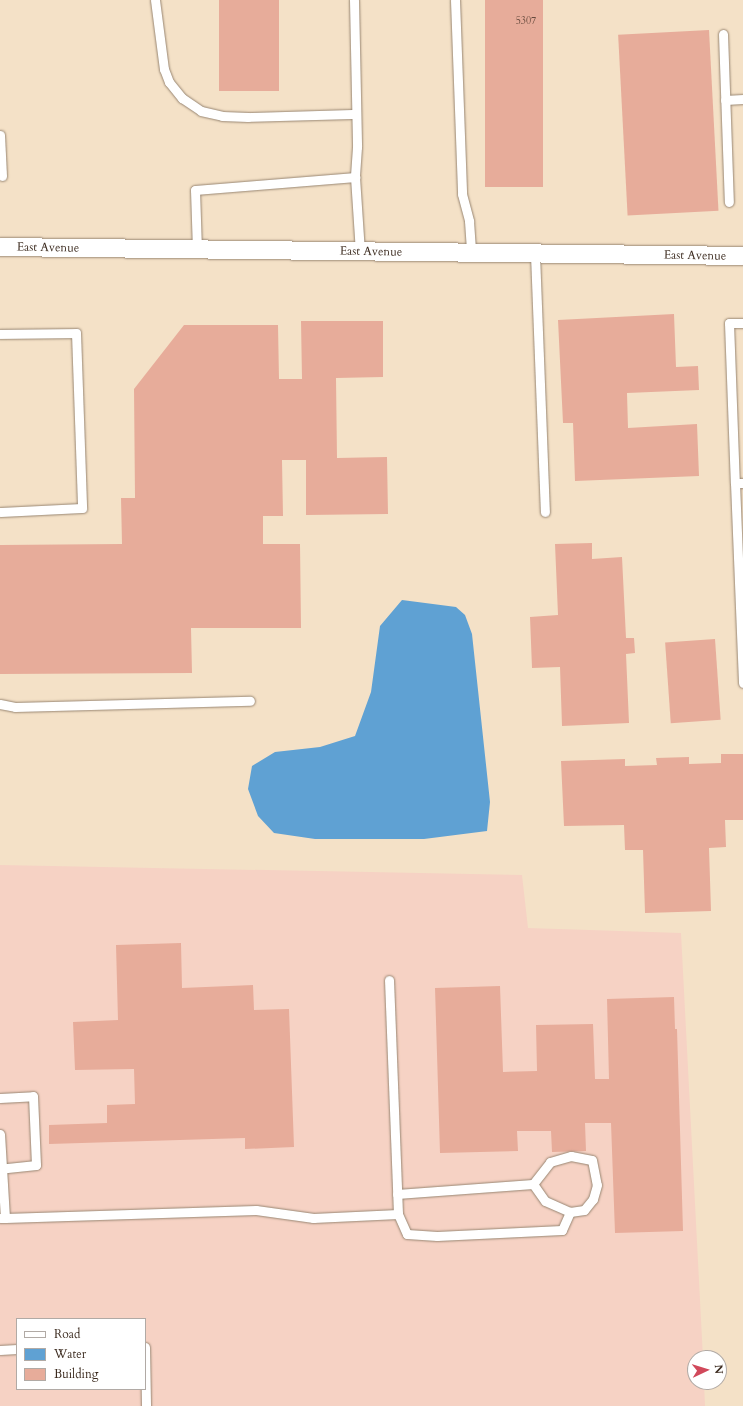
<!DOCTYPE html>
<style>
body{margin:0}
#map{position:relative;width:743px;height:1406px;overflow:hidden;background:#f4e1c7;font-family:Cardo,serif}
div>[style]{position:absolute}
.built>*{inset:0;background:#f6d2c4}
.water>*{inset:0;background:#5fa1d3}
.building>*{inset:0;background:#e7ac9a;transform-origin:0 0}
.roads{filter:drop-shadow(0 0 1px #988672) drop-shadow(0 0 1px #988672)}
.lane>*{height:9px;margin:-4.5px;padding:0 4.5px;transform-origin:4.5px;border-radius:4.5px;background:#fff}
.street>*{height:18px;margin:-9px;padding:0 9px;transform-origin:9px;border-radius:9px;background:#fff}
span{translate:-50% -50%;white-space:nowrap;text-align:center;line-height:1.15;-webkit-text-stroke:4px #fff;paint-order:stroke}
.number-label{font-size:10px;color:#664a3d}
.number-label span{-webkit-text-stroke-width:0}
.street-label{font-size:12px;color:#3b2a1e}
.legend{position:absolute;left:16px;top:1318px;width:130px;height:72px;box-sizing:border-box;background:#fff;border:1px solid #b1aaa5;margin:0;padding:5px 7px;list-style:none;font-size:12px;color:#3b2a1e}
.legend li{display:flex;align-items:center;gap:8px;height:20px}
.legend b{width:20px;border:1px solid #b1aaa5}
.north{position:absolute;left:687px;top:1350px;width:40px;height:40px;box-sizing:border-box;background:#fff;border:1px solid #b1aaa5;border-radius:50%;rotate:86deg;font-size:11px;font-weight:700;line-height:16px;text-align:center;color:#3b2a1e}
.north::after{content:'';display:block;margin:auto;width:14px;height:18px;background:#d1495b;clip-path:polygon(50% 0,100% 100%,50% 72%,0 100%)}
</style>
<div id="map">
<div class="built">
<i style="clip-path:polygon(evenodd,0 865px,522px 875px,528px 928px,681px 933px,703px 1358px,695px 1358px,695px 1382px,704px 1382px,705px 1406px,0 1406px,0 865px,17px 1319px,145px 1319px,145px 1389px,17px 1389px,17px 1319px)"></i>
</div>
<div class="water">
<i style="clip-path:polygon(402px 600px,456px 607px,465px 615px,472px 634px,490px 802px,487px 831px,424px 839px,315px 839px,274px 833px,258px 816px,248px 789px,252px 766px,275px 752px,320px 747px,355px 736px,371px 692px,380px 626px)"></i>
</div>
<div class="building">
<i style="left:219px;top:0;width:60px;height:91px"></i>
<i style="left:485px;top:0;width:58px;height:187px"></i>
<i style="left:709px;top:30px;width:181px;height:91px;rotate:87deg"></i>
<i style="clip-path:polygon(674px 314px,676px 367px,698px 366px,699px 390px,627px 393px,628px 428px,697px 424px,699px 476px,575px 481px,573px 423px,563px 423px,558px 320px)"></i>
<i style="clip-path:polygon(301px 321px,383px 321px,383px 377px,336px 378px,337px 458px,387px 457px,388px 514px,306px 515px,306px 460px,282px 460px,283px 516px,263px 516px,263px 544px,300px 544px,301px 628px,191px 628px,192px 673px,0 674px,0 545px,122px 544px,121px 498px,135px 498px,134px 389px,184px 325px,278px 325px,279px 379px,302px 379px)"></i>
<i style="clip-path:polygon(592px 543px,592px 559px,622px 557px,626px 638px,634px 638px,635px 653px,626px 654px,629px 723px,562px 726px,560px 667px,532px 668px,530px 617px,558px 615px,555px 544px)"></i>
<i style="left:715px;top:639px;width:81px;height:50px;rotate:86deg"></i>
<i style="clip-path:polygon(721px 754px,743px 754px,743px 820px,725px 820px,726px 847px,709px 848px,711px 911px,645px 913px,643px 850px,625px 850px,624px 825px,564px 826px,561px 761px,625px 759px,625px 766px,657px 765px,656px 758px,689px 757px,689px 764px,721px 763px)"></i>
<i style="clip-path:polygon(181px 943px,182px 988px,253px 985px,254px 1010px,289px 1009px,294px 1147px,245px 1149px,245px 1138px,49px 1144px,49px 1125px,107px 1123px,107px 1105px,135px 1104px,134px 1069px,75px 1070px,73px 1022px,118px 1020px,116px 945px)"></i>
<i style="clip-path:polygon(500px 986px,503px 1072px,537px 1071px,536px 1025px,593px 1024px,595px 1079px,609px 1079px,607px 999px,674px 997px,675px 1029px,677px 1029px,683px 1231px,615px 1233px,611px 1123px,585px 1123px,586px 1151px,552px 1152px,551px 1131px,517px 1131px,518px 1151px,440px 1153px,435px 988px)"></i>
</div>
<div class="roads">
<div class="lane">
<i style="left:155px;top:0;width:70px;rotate:82.6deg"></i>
<i style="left:164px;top:69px;width:14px;rotate:69deg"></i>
<i style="left:169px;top:82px;width:21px;rotate:51deg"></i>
<i style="left:182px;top:98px;width:23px;rotate:34deg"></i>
<i style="left:201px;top:111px;width:22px;rotate:13deg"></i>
<i style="left:222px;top:116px;width:26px;rotate:2deg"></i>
<i style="left:248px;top:117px;width:108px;rotate:-1.6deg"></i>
<i style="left:354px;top:0;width:147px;rotate:88.8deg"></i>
<i style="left:357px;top:147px;width:30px;rotate:94deg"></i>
<i style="left:455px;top:0;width:194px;rotate:87.9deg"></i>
<i style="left:462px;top:194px;width:28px;rotate:75deg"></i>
<i style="left:469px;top:221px;width:32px;rotate:86deg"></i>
<i style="left:723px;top:34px;width:168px;rotate:88deg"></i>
<i style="left:725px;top:100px;width:18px;rotate:-3deg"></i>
<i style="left:0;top:135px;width:41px;rotate:87.2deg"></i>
<i style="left:197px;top:250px;width:60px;rotate:-91.9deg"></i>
<i style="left:195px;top:190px;width:161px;rotate:-4.6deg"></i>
<i style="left:355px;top:177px;width:75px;rotate:86.2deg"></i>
<i style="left:535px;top:254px;width:258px;rotate:87.8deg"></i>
<i style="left:743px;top:323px;width:14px;rotate:180deg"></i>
<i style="left:729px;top:323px;width:160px;rotate:87.9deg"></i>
<i style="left:735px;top:483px;width:8px"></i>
<i style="left:0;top:334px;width:76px;rotate:-0.8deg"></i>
<i style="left:76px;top:333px;width:175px;rotate:88deg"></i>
<i style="left:82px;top:508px;width:82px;rotate:177.2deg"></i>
<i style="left:735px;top:483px;width:200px;rotate:87.7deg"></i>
<i style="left:0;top:704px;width:15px;rotate:11deg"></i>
<i style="left:15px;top:707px;width:235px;rotate:-1.5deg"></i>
<i style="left:0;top:1098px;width:33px;rotate:-3deg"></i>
<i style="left:33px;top:1096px;width:69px;rotate:87.5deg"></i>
<i style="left:36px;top:1165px;width:36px;rotate:174deg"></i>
<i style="left:0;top:1134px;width:84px;rotate:86.6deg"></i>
<i style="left:5px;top:1218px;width:5px;rotate:180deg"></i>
<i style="left:397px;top:1194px;width:136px;rotate:-4.2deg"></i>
<i style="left:533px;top:1184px;width:28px;rotate:-52deg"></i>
<i style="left:550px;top:1162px;width:22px;rotate:-16deg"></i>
<i style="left:571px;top:1156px;width:21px;rotate:11deg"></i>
<i style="left:592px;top:1160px;width:25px;rotate:79deg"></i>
<i style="left:597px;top:1185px;width:15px;rotate:106deg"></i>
<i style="left:593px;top:1199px;width:14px;rotate:129deg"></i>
<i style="left:584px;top:1210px;width:14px;rotate:172deg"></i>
<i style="left:570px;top:1212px;width:27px;rotate:-156deg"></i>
<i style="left:545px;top:1201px;width:21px;rotate:-125deg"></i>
<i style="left:398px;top:1214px;width:22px;rotate:66deg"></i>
<i style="left:407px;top:1234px;width:30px;rotate:4deg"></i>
<i style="left:437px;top:1236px;width:125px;rotate:-2.7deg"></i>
<i style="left:562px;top:1230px;width:20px;rotate:-66deg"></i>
<i style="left:5px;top:1218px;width:251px;rotate:-1.8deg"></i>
<i style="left:256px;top:1210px;width:58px;rotate:8deg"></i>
<i style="left:313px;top:1218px;width:85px;rotate:-2.7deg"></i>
<i style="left:398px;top:1214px;width:234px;rotate:-92.2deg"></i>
<i style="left:145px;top:1347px;width:59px;rotate:89deg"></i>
<i style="left:0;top:1350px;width:17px;rotate:-3deg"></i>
</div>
<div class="street">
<i style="left:0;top:247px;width:743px;rotate:0.69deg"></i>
</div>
</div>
<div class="number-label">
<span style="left:526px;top:22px">5307</span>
</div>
<div class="street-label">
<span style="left:48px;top:248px;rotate:1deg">East Avenue</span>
<span style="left:371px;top:252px;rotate:1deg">East Avenue</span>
<span style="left:695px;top:256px;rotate:1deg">East Avenue</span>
</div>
<ul class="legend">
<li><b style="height:5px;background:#fff"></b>Road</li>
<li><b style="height:11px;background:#5fa1d3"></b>Water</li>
<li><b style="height:11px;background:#e7ac9a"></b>Building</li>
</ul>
<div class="north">N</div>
</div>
